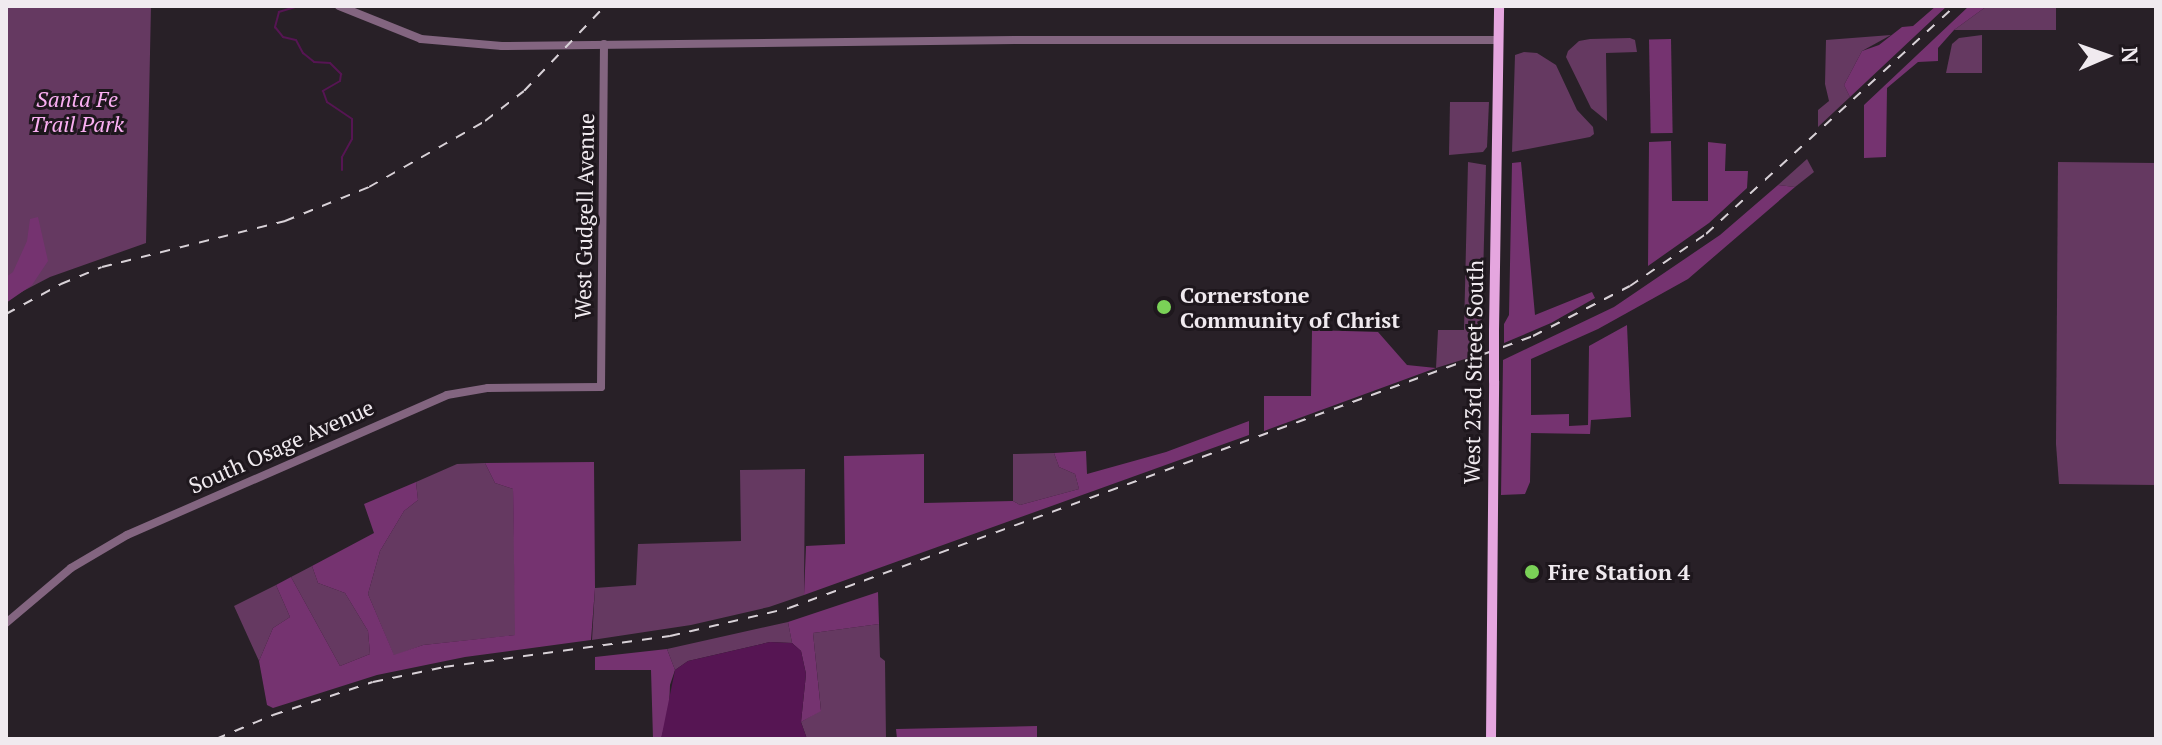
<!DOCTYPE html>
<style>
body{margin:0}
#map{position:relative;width:2162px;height:745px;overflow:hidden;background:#282027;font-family:"PT Serif",serif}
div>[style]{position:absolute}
.green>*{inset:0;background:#653961}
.forest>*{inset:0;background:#753370;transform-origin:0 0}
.water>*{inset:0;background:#561553}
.stream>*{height:2px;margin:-1px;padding:0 1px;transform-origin:1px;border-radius:1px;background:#561553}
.tertiary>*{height:8px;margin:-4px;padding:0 4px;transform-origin:4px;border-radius:4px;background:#836580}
.primary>*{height:10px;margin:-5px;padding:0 5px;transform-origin:5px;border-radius:5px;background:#e5a6df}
.rail>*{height:2px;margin-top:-1px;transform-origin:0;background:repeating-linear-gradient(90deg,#d8d1d7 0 10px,transparent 0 20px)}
.primary-bridge>*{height:10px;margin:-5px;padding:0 5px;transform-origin:5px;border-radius:5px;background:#e5a6df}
.dots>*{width:22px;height:22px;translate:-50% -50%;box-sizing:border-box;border:4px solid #1e171d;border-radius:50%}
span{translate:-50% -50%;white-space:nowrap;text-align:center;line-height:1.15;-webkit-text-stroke:6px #1e171d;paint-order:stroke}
.park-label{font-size:22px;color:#faaff2;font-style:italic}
.street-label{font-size:22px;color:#f0eaef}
.poi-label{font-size:22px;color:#f0eaef;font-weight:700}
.left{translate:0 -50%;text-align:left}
.frame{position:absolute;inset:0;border:8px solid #f0eaef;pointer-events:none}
.north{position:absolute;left:2066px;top:16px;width:80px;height:80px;-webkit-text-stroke:6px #1e171d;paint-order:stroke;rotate:88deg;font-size:22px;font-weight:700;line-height:32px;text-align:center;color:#f0eaef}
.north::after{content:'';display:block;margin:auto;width:28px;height:36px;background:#f0eaef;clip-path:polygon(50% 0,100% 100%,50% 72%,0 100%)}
</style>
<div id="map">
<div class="green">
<i style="clip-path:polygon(6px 6px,151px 6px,146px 243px,50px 277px,6px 300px)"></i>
<i style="clip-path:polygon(1987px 6px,2056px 6px,2056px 30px,1954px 30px)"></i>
<i style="clip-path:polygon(1891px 35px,1862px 51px,1844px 85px,1850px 97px,1818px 127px,1818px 110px,1829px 101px,1825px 84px,1826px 40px)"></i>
<i style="clip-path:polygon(1982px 35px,1982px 73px,1946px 73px,1952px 44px,1959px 38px)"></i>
<i style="clip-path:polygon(1630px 38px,1635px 40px,1637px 52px,1606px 53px,1607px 121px,1591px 108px,1566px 57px,1568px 51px,1579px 41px,1590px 39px)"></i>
<i style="clip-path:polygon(1524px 52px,1537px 53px,1556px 65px,1577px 110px,1593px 127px,1594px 134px,1590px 137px,1512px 152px,1515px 55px)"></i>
<i style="clip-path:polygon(1450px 102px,1489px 102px,1487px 147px,1483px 152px,1449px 155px)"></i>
<i style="clip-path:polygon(1807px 159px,1814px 172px,1795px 187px,1778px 185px)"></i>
<i style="clip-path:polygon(1468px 162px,1486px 165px,1481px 354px,1436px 368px,1438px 330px,1464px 330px)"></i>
<i style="clip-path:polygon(2058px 162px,2156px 163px,2156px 485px,2059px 484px,2056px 444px)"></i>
<i style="clip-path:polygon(1054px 453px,1059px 467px,1075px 474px,1079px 489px,1020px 505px,1013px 501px,1013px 454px)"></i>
<i style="clip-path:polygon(485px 463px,495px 483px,513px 489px,516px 635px,423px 645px,394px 656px,368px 594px,380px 551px,404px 511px,418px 500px,416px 482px,457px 464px)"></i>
<i style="clip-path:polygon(805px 469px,804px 595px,769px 607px,691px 625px,592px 640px,595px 588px,636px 585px,638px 544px,741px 541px,740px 470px)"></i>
<i style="clip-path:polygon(312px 566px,318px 583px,345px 593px,368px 631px,370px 654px,340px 666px,291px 577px)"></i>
<i style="clip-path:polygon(276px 585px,290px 617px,273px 628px,259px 661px,234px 606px)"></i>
<i style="clip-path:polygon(788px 622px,792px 643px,770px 642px,688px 661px,675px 670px,667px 649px)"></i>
<i style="clip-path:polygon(879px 624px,880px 657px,885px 661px,886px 739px,807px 739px,801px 722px,821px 710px,813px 633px)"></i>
</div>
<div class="forest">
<i style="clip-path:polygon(1936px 6px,1947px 6px,1850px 97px,1844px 85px,1862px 51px,1879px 45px,1902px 27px,1913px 26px)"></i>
<i style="clip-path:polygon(1969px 6px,1987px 6px,1954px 30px,1938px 48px,1938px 61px,1918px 62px,1887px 88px,1886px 157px,1864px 158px,1864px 105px)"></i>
<i style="left:1671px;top:39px;width:94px;height:22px;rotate:89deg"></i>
<i style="clip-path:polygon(1671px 141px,1672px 201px,1708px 201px,1708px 142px,1726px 144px,1725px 171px,1748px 171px,1747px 188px,1709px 223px,1648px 266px,1649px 142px)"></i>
<i style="clip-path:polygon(1521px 162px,1535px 315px,1592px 292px,1595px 298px,1551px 323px,1504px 343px,1504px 324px,1509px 315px,1512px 163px)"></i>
<i style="clip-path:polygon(1778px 185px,1795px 187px,1688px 279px,1598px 329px,1531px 359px,1531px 415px,1569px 414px,1569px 426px,1588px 425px,1589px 346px,1627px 325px,1631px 417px,1591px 420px,1590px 434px,1531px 433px,1530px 482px,1525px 494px,1501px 495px,1503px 360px,1614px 307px,1720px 235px)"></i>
<i style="clip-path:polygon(38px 217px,48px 261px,32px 285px,6px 303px,6px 277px,13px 272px,27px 241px,30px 219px)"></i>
<i style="clip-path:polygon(1312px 330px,1378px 332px,1407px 365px,1436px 368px,1264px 431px,1264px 396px,1311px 396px)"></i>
<i style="clip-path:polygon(1249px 421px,1249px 435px,804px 595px,806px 546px,845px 544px,844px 456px,924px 454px,924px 503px,1013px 501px,1020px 505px,1079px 489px,1075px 474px,1059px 467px,1054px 453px,1086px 451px,1087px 474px,1166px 452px)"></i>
<i style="clip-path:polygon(594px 462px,595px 588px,591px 640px,465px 657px,377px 675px,273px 708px,267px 705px,259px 661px,273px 628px,290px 617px,276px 585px,291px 577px,340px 666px,370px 654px,368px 631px,345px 593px,318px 583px,312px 566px,374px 533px,364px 504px,416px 482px,418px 500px,404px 511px,380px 551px,368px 594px,394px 655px,423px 645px,515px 635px,513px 489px,495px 483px,485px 463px)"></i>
<i style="clip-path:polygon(878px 592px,879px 624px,813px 633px,821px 711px,801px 722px,806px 674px,801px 651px,792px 643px,788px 622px)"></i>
<i style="clip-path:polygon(667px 649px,675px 670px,670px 685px,669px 709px,661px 739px,653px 739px,651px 670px,595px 670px,595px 657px)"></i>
<i style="clip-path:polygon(1037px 726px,1037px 739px,897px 739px,896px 729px)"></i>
</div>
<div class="water">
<i style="clip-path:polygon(770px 642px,792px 643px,801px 651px,806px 674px,801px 722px,807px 739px,661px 739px,675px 670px,688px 661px)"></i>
</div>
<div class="stream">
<i style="left:295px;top:7px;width:17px;rotate:163deg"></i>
<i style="left:279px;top:12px;width:16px;rotate:105deg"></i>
<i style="left:275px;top:27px;width:13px;rotate:51deg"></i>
<i style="left:283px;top:37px;width:13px;rotate:13deg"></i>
<i style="left:296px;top:40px;width:15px;rotate:62deg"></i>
<i style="left:303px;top:53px;width:14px;rotate:39deg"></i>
<i style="left:314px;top:62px;width:16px;rotate:4deg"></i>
<i style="left:330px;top:63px;width:16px;rotate:45deg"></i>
<i style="left:341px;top:74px;width:7px;rotate:98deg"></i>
<i style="left:340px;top:81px;width:20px;rotate:150deg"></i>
<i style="left:323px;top:91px;width:12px;rotate:70deg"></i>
<i style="left:327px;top:102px;width:30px;rotate:34deg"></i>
<i style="left:352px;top:119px;width:20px;rotate:90deg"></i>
<i style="left:352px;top:139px;width:21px;rotate:119deg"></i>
<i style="left:342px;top:157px;width:13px;rotate:90deg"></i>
</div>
<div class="tertiary">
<i style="left:339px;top:6px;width:88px;rotate:21.9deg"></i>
<i style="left:421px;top:39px;width:81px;rotate:4.9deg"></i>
<i style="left:502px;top:46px;width:513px;rotate:-0.67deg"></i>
<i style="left:1015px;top:40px;width:484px"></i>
<i style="left:6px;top:623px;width:85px;rotate:-40.2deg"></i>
<i style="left:71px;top:568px;width:65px;rotate:-30.5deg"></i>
<i style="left:127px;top:535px;width:349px;rotate:-23.6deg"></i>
<i style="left:447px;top:395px;width:42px;rotate:-9.7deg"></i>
<i style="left:488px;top:388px;width:113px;rotate:-0.5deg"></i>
<i style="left:601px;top:387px;width:343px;rotate:-89.5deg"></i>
</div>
<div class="primary">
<i style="left:1494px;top:331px;width:325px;rotate:-89.1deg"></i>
<i style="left:1491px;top:739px;width:358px;rotate:-89.5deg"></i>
</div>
<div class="rail">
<i style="left:6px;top:314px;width:63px;rotate:-28.6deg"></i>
<i style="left:61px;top:284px;width:44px;rotate:-22.5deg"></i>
<i style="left:102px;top:267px;width:189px;rotate:-14.1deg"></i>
<i style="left:285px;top:221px;width:91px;rotate:-22deg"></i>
<i style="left:369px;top:187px;width:133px;rotate:-29.6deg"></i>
<i style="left:485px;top:121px;width:49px;rotate:-37.6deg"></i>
<i style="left:524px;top:91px;width:117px;rotate:-46.4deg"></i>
<i style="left:216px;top:739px;width:62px;rotate:-22.8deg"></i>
<i style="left:273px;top:715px;width:105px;rotate:-18.3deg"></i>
<i style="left:373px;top:682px;width:73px;rotate:-11.9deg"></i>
<i style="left:444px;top:667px;width:228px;rotate:-7.8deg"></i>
<i style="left:670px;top:636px;width:122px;rotate:-13.2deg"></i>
<i style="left:789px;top:608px;width:792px;rotate:-20.08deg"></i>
<i style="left:1533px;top:336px;width:109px;rotate:-27.3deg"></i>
<i style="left:1630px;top:286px;width:92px;rotate:-34.4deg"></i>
<i style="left:1706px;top:234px;width:338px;rotate:-42.5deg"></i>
</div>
<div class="primary-bridge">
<i style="left:1494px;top:381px;width:50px;rotate:-90deg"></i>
</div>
<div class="dots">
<i style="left:1164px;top:307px;background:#7ad157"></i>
<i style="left:1532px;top:572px;background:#7ad157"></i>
</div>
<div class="park-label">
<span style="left:77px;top:111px">Santa Fe<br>Trail Park</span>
</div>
<div class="street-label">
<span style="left:584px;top:216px;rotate:-89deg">West Gudgell Avenue</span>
<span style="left:1473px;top:372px;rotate:-89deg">West 23rd Street South</span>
<span style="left:281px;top:446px;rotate:-24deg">South Osage Avenue</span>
</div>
<div class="poi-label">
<span class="left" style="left:1180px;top:307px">Cornerstone<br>Community of Christ</span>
<span class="left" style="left:1548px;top:572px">Fire Station 4</span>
</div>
<div class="frame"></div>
<div class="north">N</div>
</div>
